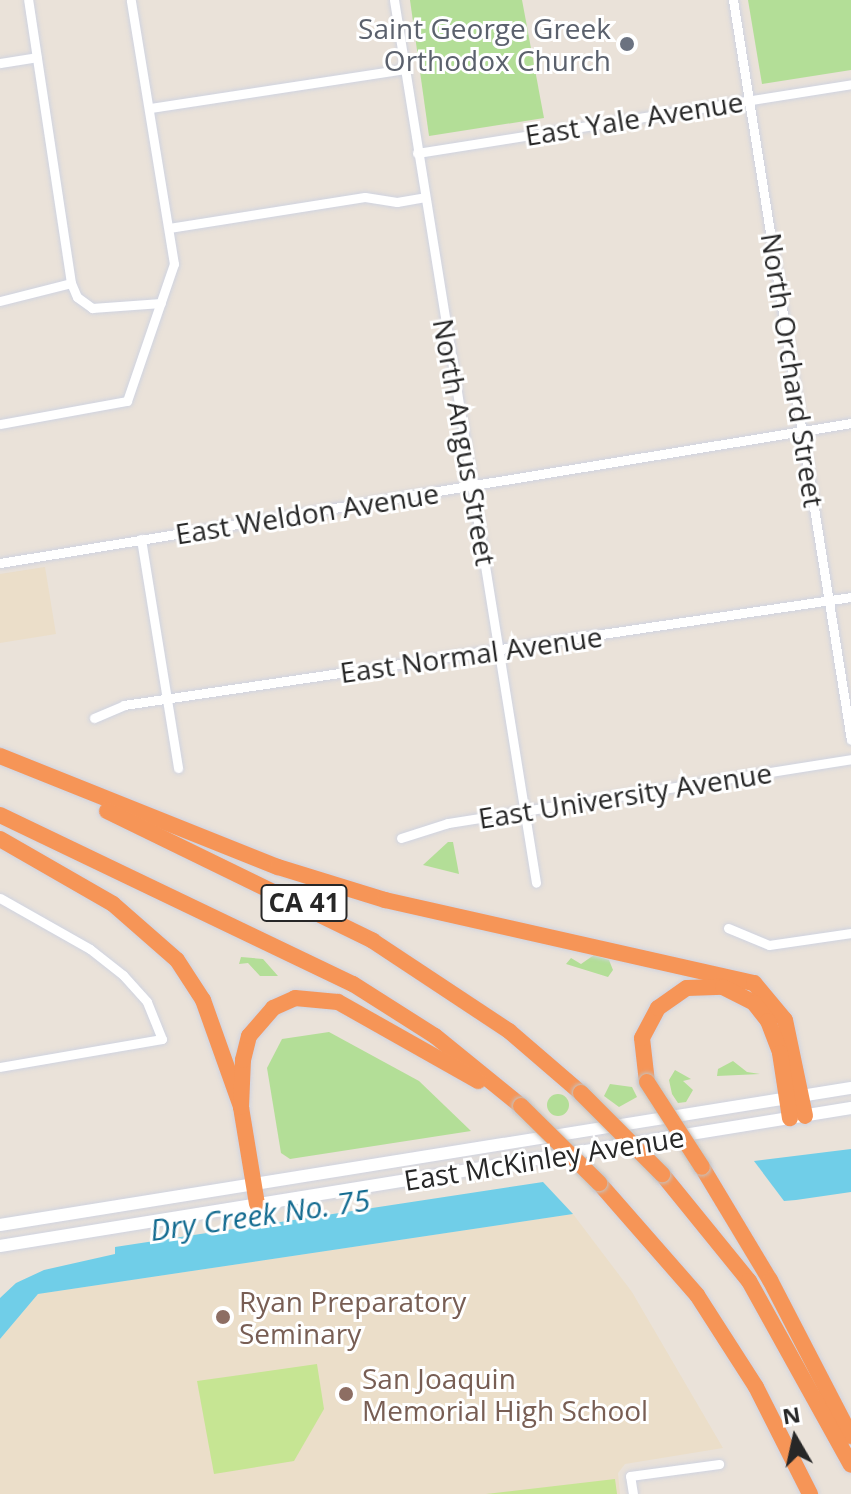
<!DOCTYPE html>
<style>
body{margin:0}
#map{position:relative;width:851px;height:1494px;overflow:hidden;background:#eae2d9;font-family:"Open Sans",sans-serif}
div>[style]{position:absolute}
.education>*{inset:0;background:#ebdec9}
.green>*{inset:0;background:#b3de97}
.round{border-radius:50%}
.pitch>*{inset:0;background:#c6e593}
.water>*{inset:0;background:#70cee8}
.roads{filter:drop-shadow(0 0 2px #cfd3e0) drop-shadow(0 0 2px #cfd3e0)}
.minor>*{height:9px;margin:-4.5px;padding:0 4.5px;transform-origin:4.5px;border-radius:4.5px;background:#fff}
.secondary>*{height:12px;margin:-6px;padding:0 6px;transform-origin:6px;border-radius:6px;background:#fff}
.motorway>*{height:16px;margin:-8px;padding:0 8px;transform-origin:8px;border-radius:8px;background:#f69557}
.bridges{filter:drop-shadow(0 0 2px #c3c3c3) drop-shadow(0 0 2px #c3c3c3)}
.motorway-bridge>*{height:16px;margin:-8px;padding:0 8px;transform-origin:8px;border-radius:8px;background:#f69557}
.dots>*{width:22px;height:22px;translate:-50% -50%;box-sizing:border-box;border:4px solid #fff;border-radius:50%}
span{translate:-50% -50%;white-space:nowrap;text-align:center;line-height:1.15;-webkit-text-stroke:6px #fff;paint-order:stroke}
.shield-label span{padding:2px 6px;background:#fff;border:2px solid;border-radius:6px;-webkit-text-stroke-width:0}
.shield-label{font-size:26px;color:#272727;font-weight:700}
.worship-label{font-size:28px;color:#5b616d}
.right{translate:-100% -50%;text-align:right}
.street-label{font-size:28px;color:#272727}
.education-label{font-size:28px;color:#785e54}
.left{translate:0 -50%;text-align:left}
.water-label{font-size:30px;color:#136b90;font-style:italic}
.north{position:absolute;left:755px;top:1398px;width:80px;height:80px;-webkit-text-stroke:6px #fff;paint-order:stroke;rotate:351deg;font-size:22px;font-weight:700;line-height:32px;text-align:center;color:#272727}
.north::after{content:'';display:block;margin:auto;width:28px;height:36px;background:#272727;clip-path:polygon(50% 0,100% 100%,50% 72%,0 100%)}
</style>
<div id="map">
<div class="education">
<i style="clip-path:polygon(45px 567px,56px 634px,0 643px,0 574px)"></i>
<i style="clip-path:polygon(573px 1214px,632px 1292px,723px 1448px,625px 1464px,618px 1473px,620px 1494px,0 1494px,0 1339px,38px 1294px)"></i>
</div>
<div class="green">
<i style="clip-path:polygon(410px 0,522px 0,544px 118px,429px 136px)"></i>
<i style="clip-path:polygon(748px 0,851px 0,851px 70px,762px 84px)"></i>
<i style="clip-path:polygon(448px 842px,453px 842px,459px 874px,423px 865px)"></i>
<i style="clip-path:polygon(594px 955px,609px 960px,613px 970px,608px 977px,566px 964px,571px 958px,581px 964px)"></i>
<i style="clip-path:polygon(241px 957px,263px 959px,278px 976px,260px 976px,248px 963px,239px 964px)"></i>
<i style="clip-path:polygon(329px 1032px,419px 1081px,471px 1131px,290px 1159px,281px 1153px,267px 1068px,282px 1039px)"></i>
<i style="clip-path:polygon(733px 1061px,747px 1072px,760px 1074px,717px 1076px,718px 1069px)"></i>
<i style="clip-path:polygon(675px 1070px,691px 1079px,683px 1081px,693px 1090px,686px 1102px,678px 1103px,672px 1094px,669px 1080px)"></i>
<i style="clip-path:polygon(610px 1084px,632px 1087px,637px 1097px,619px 1107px,604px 1096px)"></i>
<i class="round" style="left:547px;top:1094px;width:22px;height:22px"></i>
</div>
<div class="pitch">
<i style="clip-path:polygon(317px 1364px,324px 1409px,294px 1461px,214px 1474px,197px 1381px)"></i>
<i style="clip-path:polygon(615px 1479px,617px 1494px,486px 1494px)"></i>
</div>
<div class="water">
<i style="clip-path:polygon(851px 1149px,851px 1192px,796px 1200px,784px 1201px,754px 1161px)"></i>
<i style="clip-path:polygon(543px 1182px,573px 1214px,38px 1294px,0 1339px,0 1298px,16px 1283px,44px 1270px,115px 1254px,115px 1247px)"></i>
</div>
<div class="roads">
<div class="minor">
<i style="left:394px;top:0;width:894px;rotate:80.86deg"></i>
<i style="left:733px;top:0;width:749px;rotate:80.94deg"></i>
<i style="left:0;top:63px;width:37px;rotate:-9deg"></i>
<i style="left:150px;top:108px;width:257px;rotate:-8.7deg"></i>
<i style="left:417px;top:153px;width:439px;rotate:-9deg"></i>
<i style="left:169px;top:228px;width:198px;rotate:-9deg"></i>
<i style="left:365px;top:197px;width:32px;rotate:9deg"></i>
<i style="left:397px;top:202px;width:27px;rotate:-10deg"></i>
<i style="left:71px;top:283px;width:15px;rotate:67deg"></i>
<i style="left:77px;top:297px;width:19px;rotate:36deg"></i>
<i style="left:92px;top:308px;width:69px;rotate:-4.1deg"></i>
<i style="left:0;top:301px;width:73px;rotate:-14.2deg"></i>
<i style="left:71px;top:283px;width:286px;rotate:-98.6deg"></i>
<i style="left:0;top:424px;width:129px;rotate:-10.3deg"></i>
<i style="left:127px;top:401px;width:145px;rotate:-71.1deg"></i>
<i style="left:174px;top:264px;width:267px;rotate:-99.3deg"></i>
<i style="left:141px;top:539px;width:232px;rotate:80.8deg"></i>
<i style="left:0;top:563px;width:862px;rotate:-9.34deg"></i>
<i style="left:94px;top:718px;width:33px;rotate:-23deg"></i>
<i style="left:124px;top:705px;width:735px;rotate:-8.45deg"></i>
<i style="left:401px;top:838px;width:49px;rotate:-17.7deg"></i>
<i style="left:448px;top:823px;width:408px;rotate:-9deg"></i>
<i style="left:0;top:898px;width:103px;rotate:29.5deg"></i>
<i style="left:90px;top:949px;width:42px;rotate:38.2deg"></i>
<i style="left:123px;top:975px;width:36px;rotate:48deg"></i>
<i style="left:147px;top:1002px;width:40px;rotate:68deg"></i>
<i style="left:162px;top:1039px;width:164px;rotate:170.2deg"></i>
<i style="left:728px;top:928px;width:44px;rotate:22.5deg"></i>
<i style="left:769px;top:945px;width:83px;rotate:-8.3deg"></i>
<i style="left:633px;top:1494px;width:18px;rotate:-99deg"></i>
<i style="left:630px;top:1476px;width:90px;rotate:-7.7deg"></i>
</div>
<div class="secondary">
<i style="left:0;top:1225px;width:862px;rotate:-9.15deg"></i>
<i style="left:0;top:1246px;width:862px;rotate:-9.21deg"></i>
</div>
<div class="motorway">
<i style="left:0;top:756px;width:299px;rotate:21.8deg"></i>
<i style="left:278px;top:867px;width:112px;rotate:17.1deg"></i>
<i style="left:385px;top:900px;width:378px;rotate:12.7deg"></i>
<i style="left:754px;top:983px;width:48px;rotate:50deg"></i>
<i style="left:785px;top:1020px;width:98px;rotate:78.2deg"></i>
<i style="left:107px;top:811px;width:296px;rotate:26deg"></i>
<i style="left:373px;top:941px;width:163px;rotate:33.5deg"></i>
<i style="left:509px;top:1031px;width:95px;rotate:40.7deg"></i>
<i style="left:0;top:815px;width:391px;rotate:25.6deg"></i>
<i style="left:353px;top:984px;width:97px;rotate:32.4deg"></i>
<i style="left:435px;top:1036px;width:111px;rotate:39.1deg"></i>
<i style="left:0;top:839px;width:130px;rotate:29.9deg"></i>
<i style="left:113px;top:904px;width:85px;rotate:41.2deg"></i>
<i style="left:177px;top:960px;width:48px;rotate:57deg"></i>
<i style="left:203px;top:1000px;width:114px;rotate:70.4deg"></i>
<i style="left:647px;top:1082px;width:44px;rotate:-96.5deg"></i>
<i style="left:642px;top:1038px;width:34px;rotate:-62deg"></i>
<i style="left:658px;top:1008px;width:35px;rotate:-35deg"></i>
<i style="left:687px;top:988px;width:36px;rotate:-2deg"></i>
<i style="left:723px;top:987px;width:35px;rotate:27deg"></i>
<i style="left:754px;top:1003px;width:23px;rotate:52deg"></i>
<i style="left:768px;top:1021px;width:34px;rotate:69deg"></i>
<i style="left:780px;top:1053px;width:66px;rotate:81.3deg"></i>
<i style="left:702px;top:1167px;width:132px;rotate:59deg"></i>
<i style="left:770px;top:1280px;width:176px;rotate:62.6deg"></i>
<i style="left:662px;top:1174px;width:138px;rotate:50.9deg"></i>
<i style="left:749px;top:1281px;width:210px;rotate:61deg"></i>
<i style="left:599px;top:1183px;width:149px;rotate:48.8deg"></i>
<i style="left:697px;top:1295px;width:109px;rotate:57.3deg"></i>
<i style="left:756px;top:1387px;width:120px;rotate:63.2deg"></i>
<i style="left:257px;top:1204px;width:98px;rotate:-99.4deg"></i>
<i style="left:241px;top:1107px;width:47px;rotate:-87.6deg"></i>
<i style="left:243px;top:1060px;width:25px;rotate:-76deg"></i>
<i style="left:249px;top:1036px;width:37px;rotate:-49deg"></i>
<i style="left:273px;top:1008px;width:24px;rotate:-24deg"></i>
<i style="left:295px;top:998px;width:43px;rotate:5.3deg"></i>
<i style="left:338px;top:1002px;width:161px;rotate:29.4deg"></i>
</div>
</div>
<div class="bridges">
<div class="motorway-bridge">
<i style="left:647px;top:1082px;width:101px;rotate:57.1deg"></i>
<i style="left:581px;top:1093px;width:115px;rotate:45deg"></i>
<i style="left:521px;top:1106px;width:110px;rotate:44.6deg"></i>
</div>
</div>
<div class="dots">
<i style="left:627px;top:44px;background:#6b7280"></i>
<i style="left:223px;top:1317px;background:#8d6e63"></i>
<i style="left:346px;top:1394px;background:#8d6e63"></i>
</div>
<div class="shield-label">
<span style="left:304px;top:903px">CA 41</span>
</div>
<div class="worship-label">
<span class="right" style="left:611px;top:44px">Saint George Greek<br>Orthodox Church</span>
</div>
<div class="street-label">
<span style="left:634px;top:118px;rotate:-9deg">East Yale Avenue</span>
<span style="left:793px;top:370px;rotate:81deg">North Orchard Street</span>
<span style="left:465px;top:442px;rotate:80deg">North Angus Street</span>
<span style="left:307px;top:513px;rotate:-9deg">East Weldon Avenue</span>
<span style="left:471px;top:654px;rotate:-8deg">East Normal Avenue</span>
<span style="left:625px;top:795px;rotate:-9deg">East University Avenue</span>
<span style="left:544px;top:1158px;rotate:-9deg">East McKinley Avenue</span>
</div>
<div class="education-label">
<span class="left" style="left:239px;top:1317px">Ryan Preparatory<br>Seminary</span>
<span class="left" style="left:362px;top:1394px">San Joaquin<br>Memorial High School</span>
</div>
<div class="water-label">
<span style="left:260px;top:1215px;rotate:-8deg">Dry Creek No. 75</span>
</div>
<div class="north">N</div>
</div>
